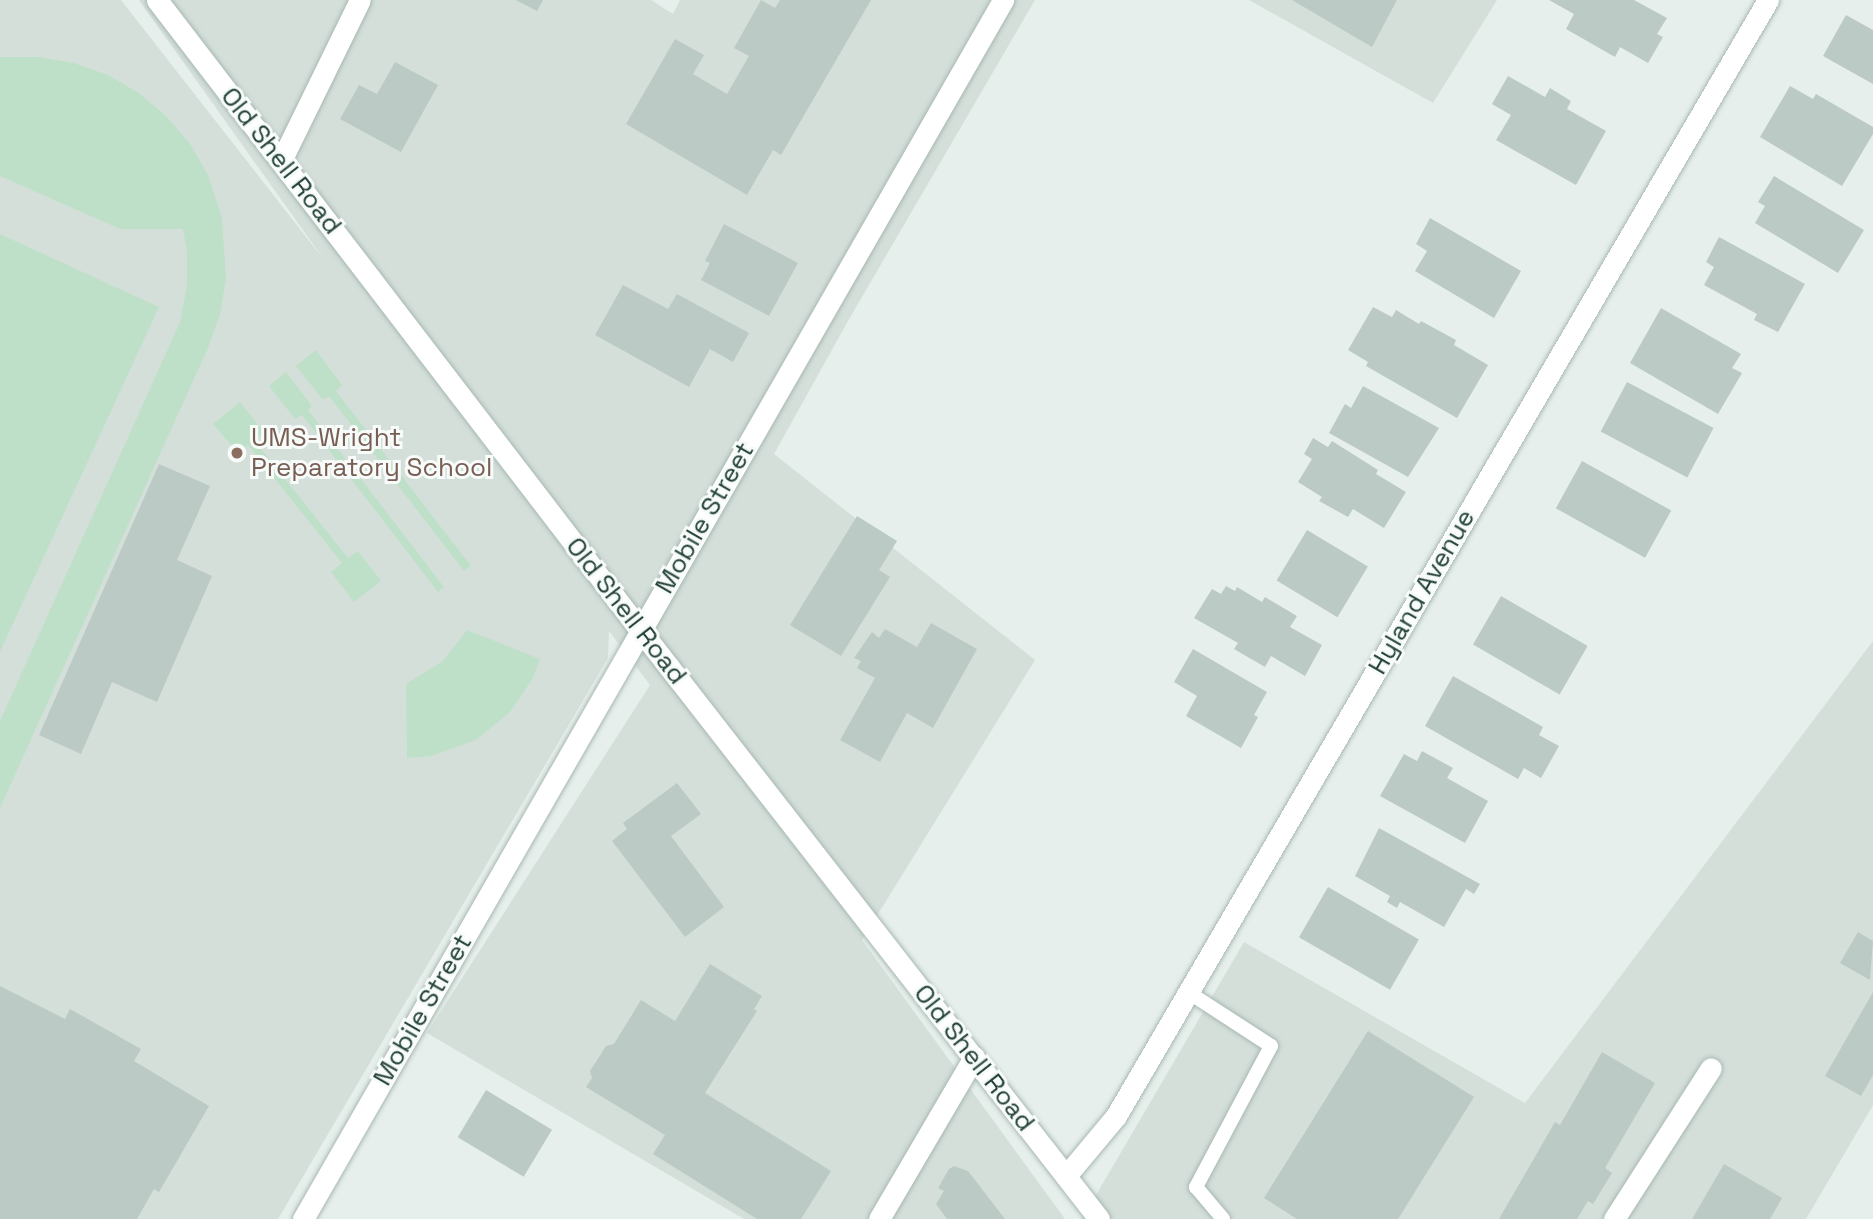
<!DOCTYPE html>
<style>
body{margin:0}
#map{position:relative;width:1873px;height:1219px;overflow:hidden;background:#e6efeb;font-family:"Space Grotesk",sans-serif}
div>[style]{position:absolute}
.built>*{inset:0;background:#d4dfda}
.green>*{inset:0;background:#bfe0c8}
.building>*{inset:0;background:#bbcac4;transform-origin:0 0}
.roads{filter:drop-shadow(0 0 2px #a8b8b2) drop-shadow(0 0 2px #a8b8b2)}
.lane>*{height:14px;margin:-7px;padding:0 7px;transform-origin:7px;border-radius:7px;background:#fff}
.street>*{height:21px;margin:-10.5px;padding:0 10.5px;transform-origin:10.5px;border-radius:10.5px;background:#fff}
.secondary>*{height:21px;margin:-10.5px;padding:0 10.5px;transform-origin:10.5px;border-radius:10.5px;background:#fff}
.dots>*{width:19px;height:19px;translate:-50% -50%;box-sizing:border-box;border:4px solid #f7fbf9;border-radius:50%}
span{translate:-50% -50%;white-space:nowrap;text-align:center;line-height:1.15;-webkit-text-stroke:6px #f7fbf9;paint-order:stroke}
.street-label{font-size:26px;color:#24423a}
.education-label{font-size:26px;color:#785e54}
.left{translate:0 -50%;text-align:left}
</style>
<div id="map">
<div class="built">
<i style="clip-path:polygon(0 0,121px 0,325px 261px,139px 0,651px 0,673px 14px,680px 0,1035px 0,848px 321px,774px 454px,1035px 660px,862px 940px,1065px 1219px,744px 1219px,427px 1033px,650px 685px,609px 631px,608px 658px,278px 1219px,0 1219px)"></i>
<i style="clip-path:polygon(1249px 0,1497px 0,1433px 103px)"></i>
<i style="clip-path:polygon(1873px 641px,1873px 1105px,1806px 1219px,1082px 1219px,1244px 942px,1525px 1103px)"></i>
</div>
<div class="green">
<i style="clip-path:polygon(0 57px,39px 57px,74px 63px,108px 75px,139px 93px,166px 116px,190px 144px,208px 175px,222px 218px,226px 279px,220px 314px,208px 348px,0 808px,0 721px,180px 322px,187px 285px,187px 253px,183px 229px,120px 229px,0 176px)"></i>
<i style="clip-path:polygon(0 234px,159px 307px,0 652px)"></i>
<i style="clip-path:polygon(316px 350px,342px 385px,336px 391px,471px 566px,464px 571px,329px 396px,323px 400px,296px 366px)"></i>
<i style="clip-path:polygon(286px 372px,312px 406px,308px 410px,444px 587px,438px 592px,302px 415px,295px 419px,269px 386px)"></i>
<i style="clip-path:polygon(240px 402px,264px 432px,254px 440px,348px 558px,358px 551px,381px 581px,354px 602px,331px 572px,342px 563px,248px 445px,238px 453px,213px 424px)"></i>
<i style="clip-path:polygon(467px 630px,540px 659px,533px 678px,510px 712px,476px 740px,431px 756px,407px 758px,406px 684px,443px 661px)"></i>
</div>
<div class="building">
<i style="clip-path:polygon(516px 0,543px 0,537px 11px)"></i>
<i style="clip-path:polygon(761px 0,775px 8px,780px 0,871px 0,781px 155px,773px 150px,747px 195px,626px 124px,675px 39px,704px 55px,693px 74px,727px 94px,749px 56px,734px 48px)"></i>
<i style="clip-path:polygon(1292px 0,1397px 0,1372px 47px)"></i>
<i style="clip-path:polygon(1549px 0,1634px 0,1667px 18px,1657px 34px,1663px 37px,1648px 63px,1620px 47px,1615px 57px,1566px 29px,1574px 14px)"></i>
<i style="clip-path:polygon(1846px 15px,1873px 30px,1873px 84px,1823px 56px)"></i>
<i style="clip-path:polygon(395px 62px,438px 85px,401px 152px,340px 119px,359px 85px,377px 94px)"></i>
<i style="clip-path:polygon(1508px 76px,1545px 97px,1550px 88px,1571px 101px,1567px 109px,1606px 131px,1576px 185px,1496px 140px,1511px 115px,1492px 104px)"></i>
<i style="clip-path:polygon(1790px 86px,1813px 99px,1816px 94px,1873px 127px,1873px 134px,1842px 186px,1760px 137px)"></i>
<i style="clip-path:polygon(1774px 176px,1864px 230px,1838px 273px,1755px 223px,1765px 206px,1758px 202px)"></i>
<i style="clip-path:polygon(1430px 218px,1521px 271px,1494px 318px,1415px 271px,1427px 251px,1416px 244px)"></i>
<i style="clip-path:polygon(724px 224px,798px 263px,769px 316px,701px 280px,710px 263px,705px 261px)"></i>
<i style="clip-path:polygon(1719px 237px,1805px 284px,1778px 332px,1754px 320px,1757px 314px,1704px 285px,1714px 267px,1706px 262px)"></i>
<i style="clip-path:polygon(623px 285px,668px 309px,677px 294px,749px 333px,733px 362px,710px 349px,689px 387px,595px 335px)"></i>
<i style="clip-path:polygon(1373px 307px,1392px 317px,1396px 310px,1419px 324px,1421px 321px,1456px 340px,1454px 345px,1488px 365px,1457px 418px,1366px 366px,1368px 362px,1348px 350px)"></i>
<i style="clip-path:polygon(1661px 308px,1741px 354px,1732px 368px,1742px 373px,1718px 414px,1630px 363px)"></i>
<i style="left:1627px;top:382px;width:98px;height:56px;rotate:28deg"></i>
<i style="clip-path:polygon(1363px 386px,1439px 428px,1408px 477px,1329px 433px,1345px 404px,1351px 408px)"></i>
<i style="clip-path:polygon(1313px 438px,1328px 447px,1332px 441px,1378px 470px,1376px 474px,1406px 492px,1384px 528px,1353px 509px,1348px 517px,1319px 501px,1322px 497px,1298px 482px,1312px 459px,1304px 454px)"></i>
<i style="left:1582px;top:461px;width:102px;height:54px;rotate:29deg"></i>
<i style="clip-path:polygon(159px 464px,210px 486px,177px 560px,212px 576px,157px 702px,112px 682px,81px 754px,39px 735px)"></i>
<i style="clip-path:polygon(857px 516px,897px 541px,879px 570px,890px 577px,841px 656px,790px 625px)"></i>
<i style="left:1307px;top:530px;width:71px;height:59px;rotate:31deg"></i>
<i style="clip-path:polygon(1226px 586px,1235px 591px,1237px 587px,1262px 602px,1265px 597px,1297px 616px,1290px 627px,1322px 645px,1305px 676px,1271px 656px,1265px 667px,1234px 649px,1238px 643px,1194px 618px,1212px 589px,1221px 594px)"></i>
<i style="left:1501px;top:596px;width:100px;height:56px;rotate:30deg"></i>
<i style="clip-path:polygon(931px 623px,977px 649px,933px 728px,907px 713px,880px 762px,840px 740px,875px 678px,857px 668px,861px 661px,854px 658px,872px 632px,879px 638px,885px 629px,917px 647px)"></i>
<i style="clip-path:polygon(1193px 649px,1267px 692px,1254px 715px,1258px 717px,1241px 748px,1186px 716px,1197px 696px,1174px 682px)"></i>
<i style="clip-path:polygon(1453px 676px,1543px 727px,1539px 735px,1559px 746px,1541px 778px,1524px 768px,1518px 779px,1425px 726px)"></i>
<i style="clip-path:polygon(1422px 751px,1453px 768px,1447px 778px,1488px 801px,1465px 843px,1380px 796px,1404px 754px,1417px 761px)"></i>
<i style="clip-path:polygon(677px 783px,701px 814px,671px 836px,724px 907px,685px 937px,612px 841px,627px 829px,623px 823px)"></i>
<i style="clip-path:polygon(1379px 828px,1480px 884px,1474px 894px,1466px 889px,1444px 927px,1400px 902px,1397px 908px,1387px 902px,1390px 896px,1355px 876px)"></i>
<i style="left:1328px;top:887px;width:105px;height:58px;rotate:30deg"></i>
<i style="clip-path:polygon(1858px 932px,1873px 941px,1870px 980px,1840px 963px)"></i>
<i style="clip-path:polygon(710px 964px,762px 996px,754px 1009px,757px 1011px,705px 1093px,831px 1171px,801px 1219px,757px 1219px,653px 1154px,665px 1135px,586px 1087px,592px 1078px,590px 1071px,606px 1046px,614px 1044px,641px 1000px,675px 1021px)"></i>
<i style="clip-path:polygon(0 986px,65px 1019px,70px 1009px,141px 1049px,134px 1061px,209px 1106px,159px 1192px,154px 1189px,137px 1219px,0 1219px)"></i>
<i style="clip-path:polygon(1873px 992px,1873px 1075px,1861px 1096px,1825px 1076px)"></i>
<i style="clip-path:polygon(1368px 1031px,1474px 1097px,1398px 1219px,1297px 1219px,1264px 1198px)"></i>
<i style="clip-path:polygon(1602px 1052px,1655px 1083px,1605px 1168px,1612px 1173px,1593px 1204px,1588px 1201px,1577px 1219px,1499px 1219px,1555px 1122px,1560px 1125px)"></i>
<i style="left:486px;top:1090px;width:77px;height:55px;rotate:31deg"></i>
<i style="clip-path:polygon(1724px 1164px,1782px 1198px,1770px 1219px,1692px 1219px)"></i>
<i style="clip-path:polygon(954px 1166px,968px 1171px,1005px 1219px,947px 1219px,936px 1204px,944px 1191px,938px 1188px,949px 1169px)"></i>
</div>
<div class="roads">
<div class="lane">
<i style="left:1188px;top:992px;width:99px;rotate:33deg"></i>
<i style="left:1271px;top:1046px;width:160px;rotate:118deg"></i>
<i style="left:1196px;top:1187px;width:42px;rotate:49.8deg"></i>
</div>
<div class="street">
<i style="left:281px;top:161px;width:179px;rotate:-63.9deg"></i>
<i style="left:1066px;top:1176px;width:78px;rotate:-50.2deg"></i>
<i style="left:1116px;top:1116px;width:1293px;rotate:-59.71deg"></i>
<i style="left:879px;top:1219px;width:188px;rotate:-59.6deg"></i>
<i style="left:1614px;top:1219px;width:179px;rotate:-57.3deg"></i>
</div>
<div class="secondary">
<i style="left:157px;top:0;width:795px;rotate:52.51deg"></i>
<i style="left:641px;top:631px;width:745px;rotate:52.08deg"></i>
<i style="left:303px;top:1219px;width:1406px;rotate:-60.13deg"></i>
</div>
</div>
<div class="dots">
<i style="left:237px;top:453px;background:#8d6e63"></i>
</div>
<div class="street-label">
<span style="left:281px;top:161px;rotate:52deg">Old Shell Road</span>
<span style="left:705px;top:518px;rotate:-60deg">Mobile Street</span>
<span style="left:1422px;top:592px;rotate:-60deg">Hyland Avenue</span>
<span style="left:626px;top:611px;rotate:52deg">Old Shell Road</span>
<span style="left:423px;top:1010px;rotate:-60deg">Mobile Street</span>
<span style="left:974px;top:1058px;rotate:52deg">Old Shell Road</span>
</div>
<div class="education-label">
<span class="left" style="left:251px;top:453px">UMS-Wright<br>Preparatory School</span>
</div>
</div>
